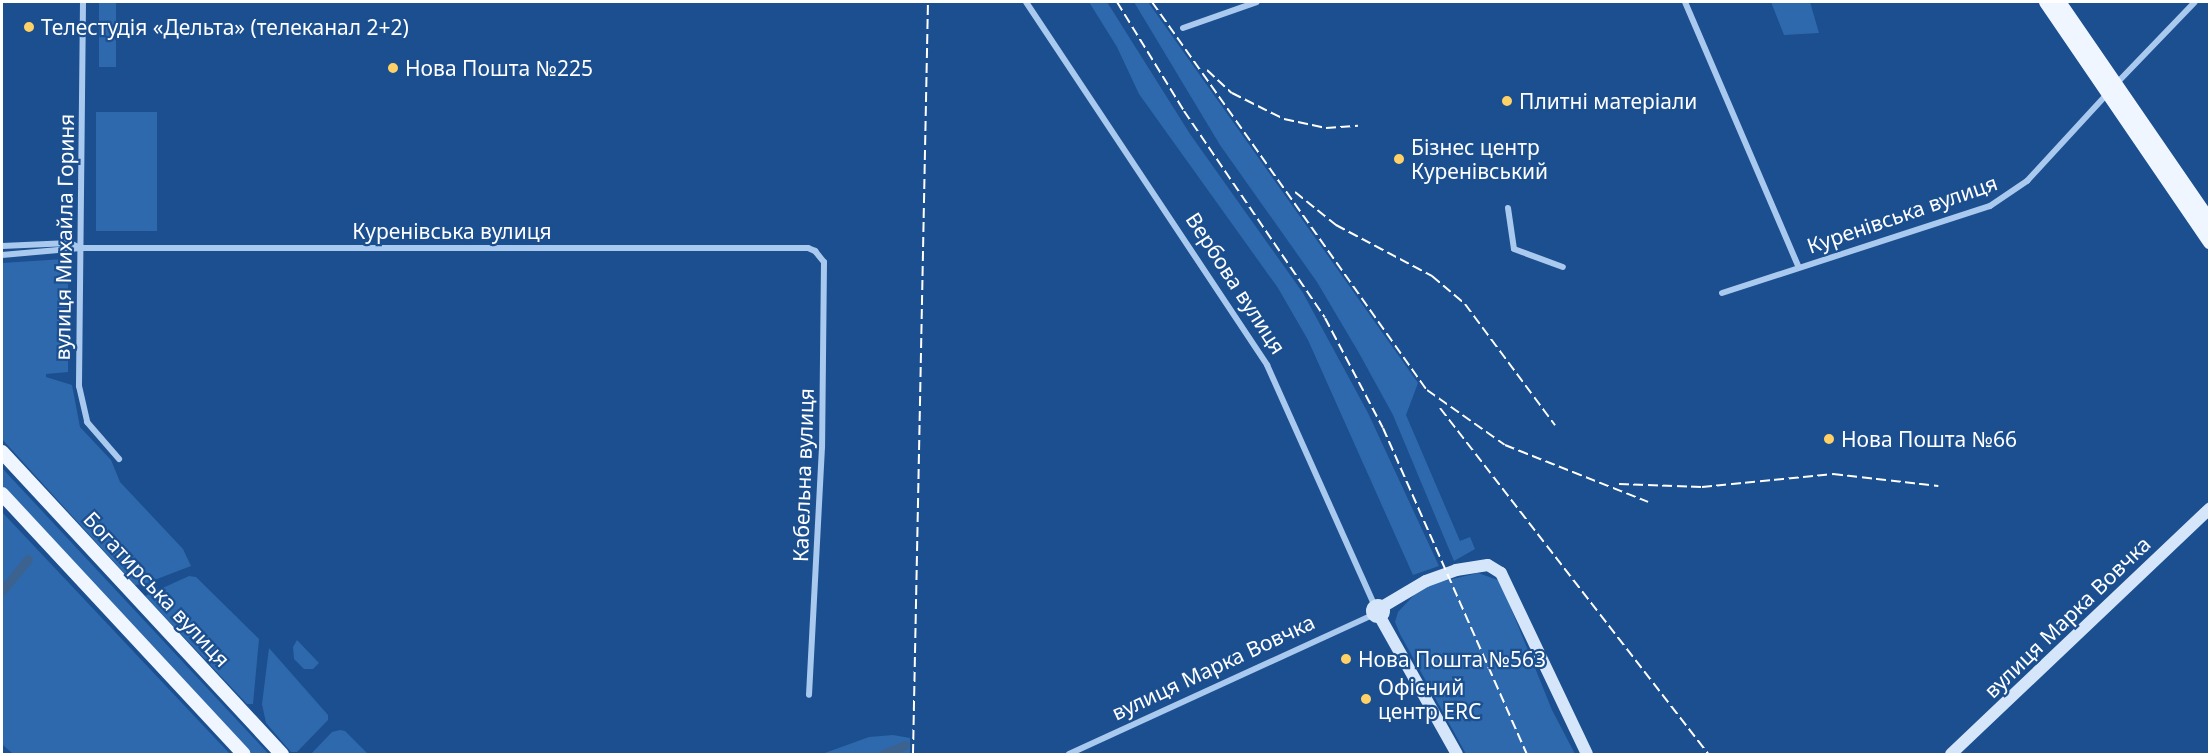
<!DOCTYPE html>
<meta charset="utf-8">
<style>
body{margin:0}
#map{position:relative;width:2211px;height:756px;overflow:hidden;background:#1b4f8f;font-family:"Noto Sans",sans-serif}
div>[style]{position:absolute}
.green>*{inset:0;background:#2e69ad;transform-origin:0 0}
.canal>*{height:9px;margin:-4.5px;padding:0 4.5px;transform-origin:4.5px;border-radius:4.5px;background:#3c6290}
.street>*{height:6px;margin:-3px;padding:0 3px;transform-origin:3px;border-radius:3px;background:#a9c9ee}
.secondary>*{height:12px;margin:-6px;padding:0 6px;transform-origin:6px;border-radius:6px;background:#d6e6fa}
.secondary>.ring{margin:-6px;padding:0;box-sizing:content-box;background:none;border:12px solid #d6e6fa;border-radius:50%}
.primary>*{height:14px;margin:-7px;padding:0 7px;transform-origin:7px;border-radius:7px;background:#f0f6ff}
.rail>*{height:2px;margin-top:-1px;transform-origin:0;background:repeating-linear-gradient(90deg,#fff 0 10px,transparent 0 14.5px)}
.dots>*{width:16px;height:16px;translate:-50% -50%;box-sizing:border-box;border:3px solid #1b4f8f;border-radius:50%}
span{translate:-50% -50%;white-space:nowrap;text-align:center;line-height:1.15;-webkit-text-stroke:4.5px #1b4f8f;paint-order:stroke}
.poi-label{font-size:21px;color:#fff}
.left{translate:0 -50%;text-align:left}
.street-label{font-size:21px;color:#fff}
.frame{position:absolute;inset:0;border:3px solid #fff;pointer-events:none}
</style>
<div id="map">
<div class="green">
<i style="left:99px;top:2px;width:17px;height:65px"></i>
<i style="clip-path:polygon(1089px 2px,1107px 2px,1190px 134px,1303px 293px,1368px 413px,1439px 566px,1413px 575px,1308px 340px,1278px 288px,1139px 94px,1117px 47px)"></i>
<i style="clip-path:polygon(1134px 2px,1148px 2px,1418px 383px,1406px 415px,1460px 541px,1470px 537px,1475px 549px,1454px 561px,1393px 415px,1359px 353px,1317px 282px,1220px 145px)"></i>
<i style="clip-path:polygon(1771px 2px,1810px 2px,1819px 33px,1784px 35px)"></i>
<i style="left:96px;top:112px;width:61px;height:119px"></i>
<i style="clip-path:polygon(64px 259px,68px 264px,68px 372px,46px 374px,46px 377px,72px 385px,80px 427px,111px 460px,120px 482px,183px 549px,191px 566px,144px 584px,135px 585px,2px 439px,2px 263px)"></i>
<i style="left:2px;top:468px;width:393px;height:18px;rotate:47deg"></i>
<i style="clip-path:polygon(2px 512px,19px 530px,230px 754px,13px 754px,3px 745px)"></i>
<i style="clip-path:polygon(1478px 573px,1498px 580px,1504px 591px,1552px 710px,1575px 754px,1466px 754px,1400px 634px,1395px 622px,1398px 612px,1415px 594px,1427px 585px)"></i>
<i style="clip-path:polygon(189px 576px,196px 577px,259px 639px,253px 704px,247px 704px,145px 596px)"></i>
<i style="clip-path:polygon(297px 640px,319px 663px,313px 669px,304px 669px,294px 659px,293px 647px)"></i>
<i style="clip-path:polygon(269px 648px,328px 715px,328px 720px,297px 752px,291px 752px,266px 723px,262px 704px)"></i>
<i style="clip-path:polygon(340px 730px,345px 731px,368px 754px,311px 754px,332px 732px)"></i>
<i style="clip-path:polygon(893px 735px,910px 738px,910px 754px,822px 754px,869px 737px)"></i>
</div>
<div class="canal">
<i style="left:2px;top:591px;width:41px;rotate:-50.9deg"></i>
<i style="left:883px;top:754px;width:24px;rotate:-22deg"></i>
</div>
<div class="street">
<i style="left:83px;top:2px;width:384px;rotate:90.6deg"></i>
<i style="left:79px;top:386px;width:37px;rotate:77deg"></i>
<i style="left:87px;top:422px;width:49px;rotate:49.1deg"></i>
<i style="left:1026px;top:2px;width:436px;rotate:56.4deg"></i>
<i style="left:1267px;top:365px;width:264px;rotate:65.9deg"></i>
<i style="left:1685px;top:2px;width:287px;rotate:66.8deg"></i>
<i style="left:1183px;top:28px;width:78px;rotate:-19.4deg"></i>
<i style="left:2115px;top:85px;width:115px;rotate:-46.1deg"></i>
<i style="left:1508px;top:208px;width:41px;rotate:81.7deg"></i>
<i style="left:1514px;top:249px;width:52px;rotate:20.2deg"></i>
<i style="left:2px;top:246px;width:68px;rotate:-2.5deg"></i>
<i style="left:70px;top:243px;width:11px;rotate:27deg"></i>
<i style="left:2px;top:255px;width:79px;rotate:-5.1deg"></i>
<i style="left:81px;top:248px;width:727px"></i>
<i style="left:808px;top:248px;width:8px;rotate:23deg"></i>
<i style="left:815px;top:251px;width:14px;rotate:51deg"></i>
<i style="left:824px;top:262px;width:185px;rotate:90.6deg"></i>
<i style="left:822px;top:447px;width:248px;rotate:93deg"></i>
<i style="left:1722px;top:293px;width:282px;rotate:-18deg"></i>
<i style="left:1990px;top:206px;width:45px;rotate:-34deg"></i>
<i style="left:2027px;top:181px;width:120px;rotate:-47.4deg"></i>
<i style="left:1069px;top:754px;width:333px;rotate:-24.6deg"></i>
</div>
<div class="secondary">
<i class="ring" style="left:1372px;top:605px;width:0;height:0"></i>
<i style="left:1382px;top:607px;width:51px;rotate:-30.6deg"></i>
<i style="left:1426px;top:581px;width:32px;rotate:-20deg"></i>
<i style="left:1456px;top:570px;width:32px;rotate:-9deg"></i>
<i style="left:1488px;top:565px;width:15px;rotate:32deg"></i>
<i style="left:1501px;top:573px;width:200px;rotate:64.6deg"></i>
<i style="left:1380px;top:617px;width:157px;rotate:60.7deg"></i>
<i style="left:1951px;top:754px;width:357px;rotate:-43.5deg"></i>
</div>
<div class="primary">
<i style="left:2046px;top:2px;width:291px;rotate:55.7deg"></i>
<i style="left:2059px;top:2px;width:267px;rotate:55.5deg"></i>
<i style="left:2px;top:452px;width:412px;rotate:47.2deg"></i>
<i style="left:2px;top:494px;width:355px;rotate:47.1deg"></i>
</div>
<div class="rail">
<i style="left:1117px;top:2px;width:128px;rotate:58.4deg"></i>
<i style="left:1184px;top:111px;width:250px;rotate:55.7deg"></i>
<i style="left:1325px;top:318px;width:124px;rotate:62.2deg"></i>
<i style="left:1383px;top:428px;width:356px;rotate:66.2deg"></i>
<i style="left:1152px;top:2px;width:476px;rotate:54.7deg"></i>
<i style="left:1427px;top:390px;width:95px;rotate:35.2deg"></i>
<i style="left:1505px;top:445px;width:154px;rotate:21.7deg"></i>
<i style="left:1207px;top:70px;width:34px;rotate:43deg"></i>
<i style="left:1232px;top:93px;width:58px;rotate:26.6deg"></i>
<i style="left:1284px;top:119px;width:43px;rotate:12.1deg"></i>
<i style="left:1326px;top:128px;width:32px;rotate:-4deg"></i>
<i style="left:1295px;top:192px;width:53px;rotate:38.8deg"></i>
<i style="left:1336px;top:225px;width:109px;rotate:28deg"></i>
<i style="left:1432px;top:276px;width:43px;rotate:40.3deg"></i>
<i style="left:1465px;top:304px;width:151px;rotate:53.4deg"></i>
<i style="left:1440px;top:408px;width:438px;rotate:52.2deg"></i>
<i style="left:1619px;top:484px;width:83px;rotate:2.1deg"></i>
<i style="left:1702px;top:487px;width:132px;rotate:-5.7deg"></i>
<i style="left:1833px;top:474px;width:106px;rotate:6.5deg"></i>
<i style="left:913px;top:754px;width:752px;rotate:-88.86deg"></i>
</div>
<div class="dots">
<i style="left:29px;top:27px;background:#ffd166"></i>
<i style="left:393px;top:68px;background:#ffd166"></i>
<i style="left:1507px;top:101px;background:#ffd166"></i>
<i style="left:1399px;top:159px;background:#ffd166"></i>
<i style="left:1829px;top:439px;background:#ffd166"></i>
<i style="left:1346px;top:659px;background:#ffd166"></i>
<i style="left:1366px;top:699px;background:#ffd166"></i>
</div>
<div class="poi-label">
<span class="left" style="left:41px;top:27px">Телестудія «Дельта» (телеканал 2+2)</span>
<span class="left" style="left:405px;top:68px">Нова Пошта №225</span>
<span class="left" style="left:1519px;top:101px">Плитні матеріали</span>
<span class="left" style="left:1411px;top:159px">Бізнес центр<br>Куренівський</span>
<span class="left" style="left:1841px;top:439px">Нова Пошта №66</span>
<span class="left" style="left:1358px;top:659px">Нова Пошта №563</span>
<span class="left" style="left:1378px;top:699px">Офісний<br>центр ERC</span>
</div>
<div class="street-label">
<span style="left:1902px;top:214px;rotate:-19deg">Куренівська вулиця</span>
<span style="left:452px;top:231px">Куренівська вулиця</span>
<span style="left:64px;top:237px;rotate:-89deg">вулиця Михайла Гориня</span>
<span style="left:1236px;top:283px;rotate:57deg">Вербова вулиця</span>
<span style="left:803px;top:475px;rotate:-88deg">Кабельна вулиця</span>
<span style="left:157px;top:589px;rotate:47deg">Богатирська вулиця</span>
<span style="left:2067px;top:617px;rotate:-44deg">вулиця Марка Вовчка</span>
<span style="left:1213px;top:667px;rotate:-25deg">вулиця Марка Вовчка</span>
</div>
<div class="frame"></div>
</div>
